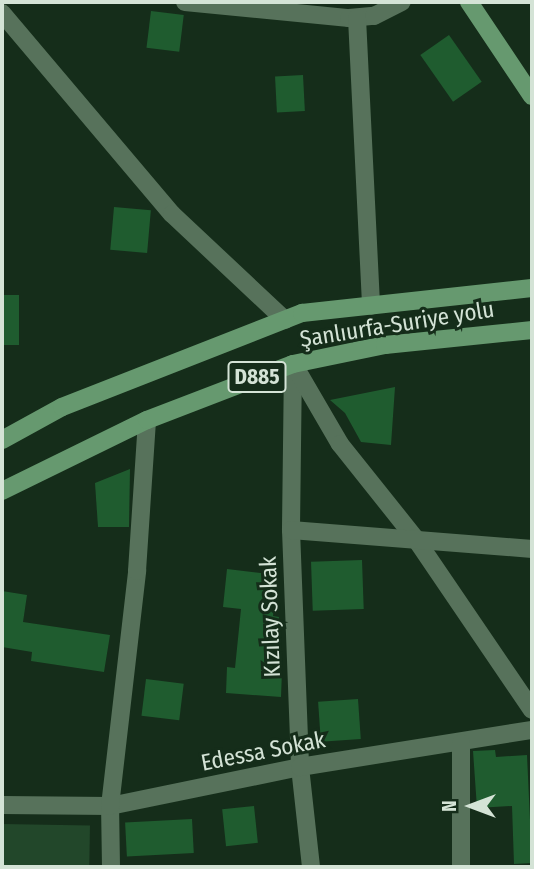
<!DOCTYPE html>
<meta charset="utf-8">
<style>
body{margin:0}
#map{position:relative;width:534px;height:869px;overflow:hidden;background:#152d1a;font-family:"Fira Sans Condensed",sans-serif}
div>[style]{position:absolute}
.green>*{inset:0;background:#22472a;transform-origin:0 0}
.building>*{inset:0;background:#1f5c2f;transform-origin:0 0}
.minor>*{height:18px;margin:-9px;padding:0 9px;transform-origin:9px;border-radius:9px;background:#57725b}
.major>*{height:18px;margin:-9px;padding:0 9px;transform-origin:9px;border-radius:9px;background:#66996f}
span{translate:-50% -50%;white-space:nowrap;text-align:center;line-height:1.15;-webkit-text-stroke:6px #152d1a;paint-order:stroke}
.shield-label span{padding:2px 5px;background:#152d1a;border:2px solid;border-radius:5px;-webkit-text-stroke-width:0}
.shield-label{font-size:21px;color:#d4e3d6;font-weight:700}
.street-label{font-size:23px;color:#d4e3d6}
.frame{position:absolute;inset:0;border:4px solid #d4e3d6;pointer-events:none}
.north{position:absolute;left:436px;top:771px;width:70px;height:70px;-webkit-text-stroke:5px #152d1a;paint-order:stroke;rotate:270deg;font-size:19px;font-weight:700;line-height:28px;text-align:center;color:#d4e3d6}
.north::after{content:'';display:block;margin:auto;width:24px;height:32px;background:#d4e3d6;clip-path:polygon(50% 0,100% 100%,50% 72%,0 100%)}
</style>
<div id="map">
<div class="green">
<i style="left:2px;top:824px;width:88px;height:43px;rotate:1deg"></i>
</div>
<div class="building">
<i style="left:151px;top:11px;width:33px;height:37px;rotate:7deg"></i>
<i style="left:449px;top:35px;width:57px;height:35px;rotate:55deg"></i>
<i style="left:303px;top:75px;width:36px;height:28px;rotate:87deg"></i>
<i style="left:114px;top:207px;width:37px;height:43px;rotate:5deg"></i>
<i style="left:2px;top:295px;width:17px;height:50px"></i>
<i style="clip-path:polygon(395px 387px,391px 445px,361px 442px,345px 413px,330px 400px)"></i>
<i style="clip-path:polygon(130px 469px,129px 527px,98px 527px,95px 483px)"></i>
<i style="left:362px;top:560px;width:49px;height:51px;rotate:88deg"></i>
<i style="clip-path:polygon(227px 569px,278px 575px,273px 616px,279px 617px,274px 670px,282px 671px,281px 697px,226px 693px,227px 667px,235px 668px,241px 609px,223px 607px)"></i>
<i style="clip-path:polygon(2px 591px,27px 595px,23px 622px,110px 635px,104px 672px,31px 661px,32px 652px,2px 647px)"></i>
<i style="left:146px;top:679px;width:38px;height:37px;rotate:7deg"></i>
<i style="left:358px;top:699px;width:40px;height:40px;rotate:86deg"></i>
<i style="clip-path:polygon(495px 750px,496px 757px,527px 755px,532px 863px,514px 864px,512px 806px,477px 808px,473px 751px)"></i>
<i style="left:254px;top:806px;width:37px;height:32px;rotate:84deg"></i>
<i style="left:192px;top:819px;width:34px;height:67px;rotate:87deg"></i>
</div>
<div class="minor">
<i style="left:185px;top:2px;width:165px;rotate:5.6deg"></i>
<i style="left:349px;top:18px;width:25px;rotate:-5deg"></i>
<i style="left:374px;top:16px;width:31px;rotate:-27deg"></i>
<i style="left:2px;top:13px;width:263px;rotate:49.8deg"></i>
<i style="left:172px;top:214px;width:155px;rotate:43.2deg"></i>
<i style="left:357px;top:18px;width:288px;rotate:87.2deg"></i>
<i style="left:293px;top:364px;width:166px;rotate:90.7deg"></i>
<i style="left:291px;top:530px;width:237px;rotate:87.8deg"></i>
<i style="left:300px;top:767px;width:101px;rotate:83.7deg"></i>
<i style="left:294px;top:365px;width:91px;rotate:59.8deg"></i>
<i style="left:340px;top:444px;width:120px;rotate:51.4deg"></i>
<i style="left:415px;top:538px;width:208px;rotate:55.8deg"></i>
<i style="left:291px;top:530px;width:242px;rotate:4.5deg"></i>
<i style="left:2px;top:805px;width:108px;rotate:0.5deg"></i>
<i style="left:110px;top:806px;width:194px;rotate:-11.6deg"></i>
<i style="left:300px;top:767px;width:235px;rotate:-9.1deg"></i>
<i style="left:111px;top:867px;width:61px;rotate:-90.9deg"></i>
<i style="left:110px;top:806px;width:237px;rotate:-83.4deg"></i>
<i style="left:137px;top:571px;width:151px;rotate:-86.2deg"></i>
<i style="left:461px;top:867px;width:124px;rotate:-90deg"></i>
</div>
<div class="major">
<i style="left:469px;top:2px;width:113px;rotate:56.2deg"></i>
<i style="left:2px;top:440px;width:68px;rotate:-28.8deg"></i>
<i style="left:62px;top:407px;width:258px;rotate:-21.4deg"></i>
<i style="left:302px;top:313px;width:231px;rotate:-6.2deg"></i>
<i style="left:2px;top:491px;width:161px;rotate:-26.1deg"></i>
<i style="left:147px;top:420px;width:156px;rotate:-21deg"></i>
<i style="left:293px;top:364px;width:94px;rotate:-11.7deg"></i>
<i style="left:385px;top:345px;width:148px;rotate:-5.8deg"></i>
</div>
<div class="shield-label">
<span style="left:257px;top:377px">D885</span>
</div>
<div class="street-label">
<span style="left:397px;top:324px;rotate:-9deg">Şanlıurfa-Suriye yolu</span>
<span style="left:270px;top:617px;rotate:-92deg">Kızılay Sokak</span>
<span style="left:263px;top:751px;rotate:-11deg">Edessa Sokak</span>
</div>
<div class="frame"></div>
<div class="north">N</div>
</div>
